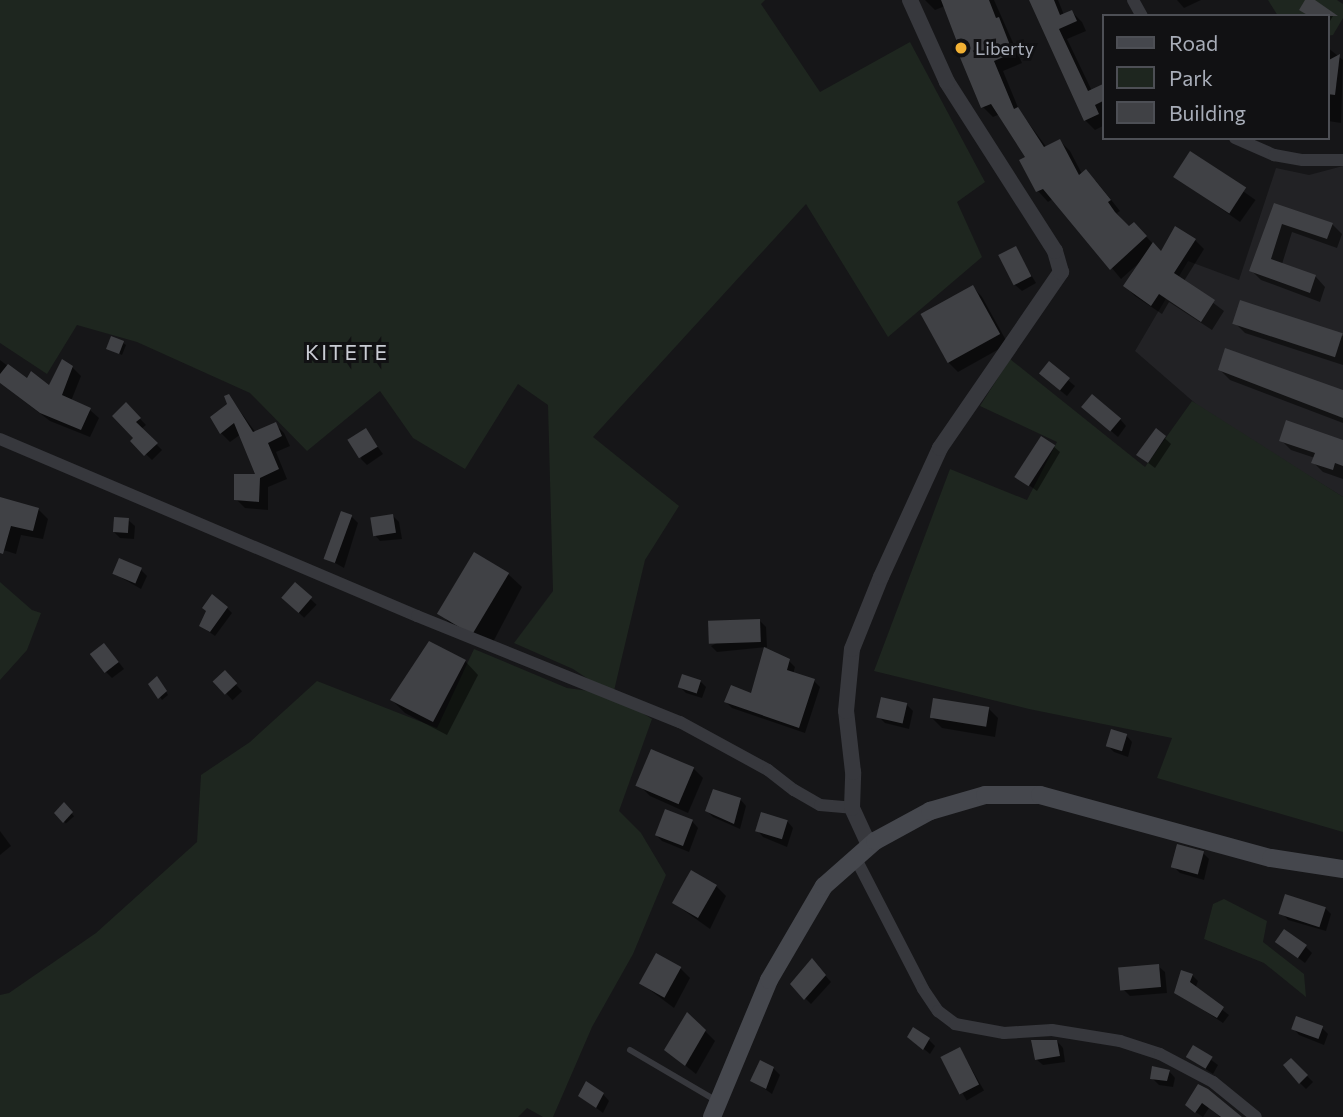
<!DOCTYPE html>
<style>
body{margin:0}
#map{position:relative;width:1343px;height:1117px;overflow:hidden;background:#161618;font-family:Commissioner,sans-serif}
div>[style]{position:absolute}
.built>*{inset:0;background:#222225}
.green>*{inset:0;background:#1e261f}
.shadow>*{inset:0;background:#0007;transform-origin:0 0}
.building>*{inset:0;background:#404145;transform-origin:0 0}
.service>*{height:6px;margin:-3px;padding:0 3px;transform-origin:3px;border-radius:3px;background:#37383d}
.minor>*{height:12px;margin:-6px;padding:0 6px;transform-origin:6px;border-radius:6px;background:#37383d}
.tertiary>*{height:16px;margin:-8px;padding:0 8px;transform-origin:8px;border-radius:8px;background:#37383d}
.secondary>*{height:18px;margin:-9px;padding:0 9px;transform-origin:9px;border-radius:9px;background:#45474d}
.dots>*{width:19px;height:19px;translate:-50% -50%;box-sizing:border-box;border:4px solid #111113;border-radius:50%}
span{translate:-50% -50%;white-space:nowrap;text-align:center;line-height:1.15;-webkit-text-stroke:6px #111113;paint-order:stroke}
.poi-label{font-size:18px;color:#a8adb8}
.left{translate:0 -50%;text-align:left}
.quarter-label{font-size:21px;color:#c9ccd4;letter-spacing:2px}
.legend{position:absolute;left:1102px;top:14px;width:228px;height:126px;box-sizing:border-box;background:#111113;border:2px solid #4d4f55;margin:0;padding:9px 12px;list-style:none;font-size:21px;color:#a8adb8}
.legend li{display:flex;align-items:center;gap:14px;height:35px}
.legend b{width:35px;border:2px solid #4d4f55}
</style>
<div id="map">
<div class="built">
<i style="clip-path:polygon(1343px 166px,1343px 497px,1204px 411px,1135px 351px,1188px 261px,1239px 280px,1276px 168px,1309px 175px)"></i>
</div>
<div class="green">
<i style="clip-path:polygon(0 0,765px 0,761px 4px,820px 92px,910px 42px,985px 182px,957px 202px,982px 257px,888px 337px,806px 204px,593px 437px,679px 506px,645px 560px,613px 695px,652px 719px,619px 811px,641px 833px,666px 875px,633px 954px,592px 1027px,553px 1117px,543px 1117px,527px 1108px,518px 1117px,0 1117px,0 995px,9px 993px,96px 933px,197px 842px,201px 775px,250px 742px,317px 681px,437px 728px,474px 649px,567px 688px,611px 694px,573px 669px,514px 643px,553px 591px,548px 405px,518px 384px,465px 469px,413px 438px,380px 391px,307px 451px,250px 393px,137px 342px,77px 325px,47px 374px,0 343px)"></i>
<i style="clip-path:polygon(1268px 0,1337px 0,1343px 4px,1343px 18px,1333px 35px,1327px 36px,1327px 16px,1278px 16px)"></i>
<i style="clip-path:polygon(1010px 359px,1145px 467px,1192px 401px,1343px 497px,1343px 832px,1157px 778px,1172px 738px,1029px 709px,874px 671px,950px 469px,1027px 500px,1057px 442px,980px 406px)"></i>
<i style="clip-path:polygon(0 582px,32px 610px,41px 613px,27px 650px,0 680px)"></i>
<i style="clip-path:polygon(1224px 899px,1267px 921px,1263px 942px,1304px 974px,1306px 997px,1264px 963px,1204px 939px,1213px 904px)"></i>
</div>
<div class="shadow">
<i style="clip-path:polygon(925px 0,994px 0,1022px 63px,1003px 71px,1019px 110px,1047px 148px,1060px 141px,1070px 151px,1082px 174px,1096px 181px,1120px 211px,1117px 213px,1125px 224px,1144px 234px,1162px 254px,1195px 240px,1204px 249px,1184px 281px,1224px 311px,1212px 330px,1169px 302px,1162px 314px,1135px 296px,1125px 286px,1140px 262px,1121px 279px,1054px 198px,1048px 202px,1038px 191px,1022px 160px,1027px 157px,1000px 114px,993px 117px,983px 107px,945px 6px,935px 10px)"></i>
<i style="clip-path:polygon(1031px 0,1058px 0,1064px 15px,1072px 12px,1082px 22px,1086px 31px,1067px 39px,1092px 91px,1103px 86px,1103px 126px,1095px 130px,1085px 120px)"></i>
<i style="clip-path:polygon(1177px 0,1201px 0,1184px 8px)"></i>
<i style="clip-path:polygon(1307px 0,1312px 0,1333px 16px,1327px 26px,1327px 16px,1308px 16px,1301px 9px)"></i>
<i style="clip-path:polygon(1327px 47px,1343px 60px,1341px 123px,1328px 121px,1327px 128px)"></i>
<i style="left:1190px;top:154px;width:80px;height:27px;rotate:35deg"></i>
<i style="clip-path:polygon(1275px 205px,1332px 224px,1342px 234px,1337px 248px,1292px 232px,1282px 264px,1316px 277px,1325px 287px,1320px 302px,1261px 280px,1251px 270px)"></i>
<i style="clip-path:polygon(1015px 248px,1036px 283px,1022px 291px,1015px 285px)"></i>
<i style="clip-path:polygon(973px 287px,982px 297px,1008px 344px,958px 372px,949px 363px)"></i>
<i style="clip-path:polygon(1235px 323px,1343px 336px,1343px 365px,1245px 333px)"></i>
<i style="clip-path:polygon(123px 343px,126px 345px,122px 355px,108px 348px)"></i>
<i style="clip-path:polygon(0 360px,27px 381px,50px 387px,72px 367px,81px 376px,71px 401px,90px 410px,99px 418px,90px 437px,50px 421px,0 383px)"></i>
<i style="clip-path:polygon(1049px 364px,1075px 386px,1067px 396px,1047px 380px)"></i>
<i style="clip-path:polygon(1220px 370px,1343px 391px,1343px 423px,1230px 380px)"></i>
<i style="clip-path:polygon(229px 396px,256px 433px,275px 424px,284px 433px,290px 446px,276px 452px,287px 479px,268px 487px,268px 510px,245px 508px,236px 499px,257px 476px,241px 434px,230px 442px,221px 433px)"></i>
<i style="clip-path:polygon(126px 404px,146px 425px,141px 429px,162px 450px,152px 460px,132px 441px,136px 438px)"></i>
<i style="clip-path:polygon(1090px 413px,1120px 419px,1126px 426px,1118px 437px)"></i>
<i style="clip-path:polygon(1156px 430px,1171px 444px,1155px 468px,1138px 455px)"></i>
<i style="clip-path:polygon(366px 431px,383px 454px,367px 465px,361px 459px)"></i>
<i style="clip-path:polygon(1281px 440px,1343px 441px,1343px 479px,1323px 472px,1313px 462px,1315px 458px,1291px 450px)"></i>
<i style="clip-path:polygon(1053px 446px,1060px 452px,1037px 491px,1019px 478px)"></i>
<i style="clip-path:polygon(0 499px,38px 509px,48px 519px,43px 539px,21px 535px,16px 554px,0 549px)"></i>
<i style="clip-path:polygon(351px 516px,358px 523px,344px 568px,330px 560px)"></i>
<i style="clip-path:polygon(393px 516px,399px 522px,402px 539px,380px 541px,374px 534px)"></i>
<i style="clip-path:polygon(128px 520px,135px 526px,134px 539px,120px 538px,114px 532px)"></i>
<i style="clip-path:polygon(141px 570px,147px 576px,141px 589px,115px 574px)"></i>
<i style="clip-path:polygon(508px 574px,522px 587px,492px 644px,455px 629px,442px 615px)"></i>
<i style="left:295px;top:584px;width:30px;height:18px;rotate:44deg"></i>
<i style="clip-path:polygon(227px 608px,232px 613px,215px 636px,201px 626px)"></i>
<i style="clip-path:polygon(760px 621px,766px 627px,767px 647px,717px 652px,711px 646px)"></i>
<i style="clip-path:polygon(110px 651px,124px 669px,112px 678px,106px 672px)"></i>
<i style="clip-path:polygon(465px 661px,478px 675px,447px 735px,405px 713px,392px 700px)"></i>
<i style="clip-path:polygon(789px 661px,795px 667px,793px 674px,814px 681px,820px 687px,805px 733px,732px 708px,726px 702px,752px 695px)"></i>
<i style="left:225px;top:673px;width:25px;height:13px;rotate:47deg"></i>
<i style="clip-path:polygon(160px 681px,168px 695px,162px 700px,160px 697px)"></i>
<i style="clip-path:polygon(700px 681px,706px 687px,702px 698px,686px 693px,680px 687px)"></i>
<i style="clip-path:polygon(906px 704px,913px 711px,909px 729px,885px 723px,879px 717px)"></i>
<i style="clip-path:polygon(988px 708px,998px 718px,995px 737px,942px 728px,932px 718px)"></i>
<i style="clip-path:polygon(1126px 735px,1132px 742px,1128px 757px,1114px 752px,1108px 746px)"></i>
<i style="clip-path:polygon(693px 768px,703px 778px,688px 813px,650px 796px,640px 786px)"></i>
<i style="clip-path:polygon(740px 799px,746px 806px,740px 829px,713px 817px,707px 811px)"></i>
<i style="left:64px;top:805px;width:15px;height:11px;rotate:48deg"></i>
<i style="clip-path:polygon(692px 821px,698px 828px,689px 852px,662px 841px,656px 835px)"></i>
<i style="clip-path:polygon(787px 821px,793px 828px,787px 847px,763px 837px,757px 830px)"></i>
<i style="clip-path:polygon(0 831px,11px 846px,0 855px)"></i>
<i style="clip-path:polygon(1203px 853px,1209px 859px,1204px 880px,1180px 873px,1173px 866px)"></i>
<i style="clip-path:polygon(716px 886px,726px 896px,710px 929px,675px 904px)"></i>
<i style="clip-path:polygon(1325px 908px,1331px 914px,1326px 931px,1288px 920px,1282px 913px)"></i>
<i style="clip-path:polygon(1277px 942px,1306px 947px,1312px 953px,1305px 963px)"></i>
<i style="clip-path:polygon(1158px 966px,1165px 972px,1167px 993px,1130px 996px,1123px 989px)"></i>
<i style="clip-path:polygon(818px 967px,831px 982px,811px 1004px,805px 998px)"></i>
<i style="clip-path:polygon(680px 968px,690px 978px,674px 1008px,642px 984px)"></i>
<i style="clip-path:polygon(1192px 975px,1198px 981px,1195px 989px,1229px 1015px,1223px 1023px,1176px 992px)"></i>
<i style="clip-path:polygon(1293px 1028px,1322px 1028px,1328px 1034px,1324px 1045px,1299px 1035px)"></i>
<i style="clip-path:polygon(705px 1031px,715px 1041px,696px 1074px,666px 1050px)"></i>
<i style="clip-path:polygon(913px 1040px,929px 1040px,935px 1046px,930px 1054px)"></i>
<i style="clip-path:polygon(1057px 1041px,1063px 1048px,1065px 1062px,1043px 1065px,1036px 1059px)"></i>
<i style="clip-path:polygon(1194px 1047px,1218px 1065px,1213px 1074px,1187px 1057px)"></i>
<i style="left:960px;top:1049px;width:48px;height:20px;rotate:60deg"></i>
<i style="clip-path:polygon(1291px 1060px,1313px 1082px,1306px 1089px,1300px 1083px)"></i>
<i style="clip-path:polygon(773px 1068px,780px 1075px,772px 1094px,752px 1080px)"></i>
<i style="clip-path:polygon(1169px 1071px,1175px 1078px,1173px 1087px,1159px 1085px,1152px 1078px)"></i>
<i style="clip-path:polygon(1199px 1087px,1239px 1117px,1220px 1117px,1209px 1108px,1203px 1117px,1194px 1111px)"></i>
<i style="clip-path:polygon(603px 1094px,609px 1101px,603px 1113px,580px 1096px)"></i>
</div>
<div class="building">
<i style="clip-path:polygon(941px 0,989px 0,996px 18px,999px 17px,1013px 53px,994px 61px,1014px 109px,1018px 107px,1044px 147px,1060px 139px,1079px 175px,1086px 169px,1111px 200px,1108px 202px,1115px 212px,1129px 226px,1134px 222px,1147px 236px,1110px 270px,1043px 189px,1036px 192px,1019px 160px,1025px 157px,991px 104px,981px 108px,954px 43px,957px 42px)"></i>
<i style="clip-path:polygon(1029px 0,1054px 0,1060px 15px,1072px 10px,1077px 21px,1059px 29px,1088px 91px,1103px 84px,1103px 101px,1095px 105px,1099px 114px,1084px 121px)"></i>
<i style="clip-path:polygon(1305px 0,1315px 0,1338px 16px,1309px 16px,1299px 10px)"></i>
<i style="clip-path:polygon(1340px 54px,1335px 95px,1327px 94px,1327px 61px)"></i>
<i style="left:1190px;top:151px;width:67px;height:31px;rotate:33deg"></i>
<i style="clip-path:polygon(1274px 203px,1333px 223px,1327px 239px,1282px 224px,1271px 259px,1316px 275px,1310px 293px,1249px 271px)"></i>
<i style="clip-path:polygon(1175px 226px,1196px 239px,1174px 273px,1215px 300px,1201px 322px,1159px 294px,1151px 306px,1123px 286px,1153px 242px,1161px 251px)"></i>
<i style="left:1016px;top:246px;width:34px;height:20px;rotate:63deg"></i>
<i style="left:973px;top:285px;width:56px;height:60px;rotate:61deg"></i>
<i style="left:1240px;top:300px;width:108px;height:25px;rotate:18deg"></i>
<i style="left:111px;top:336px;width:14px;height:14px;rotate:21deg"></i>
<i style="clip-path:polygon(1225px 348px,1343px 390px,1343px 418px,1218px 370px)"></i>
<i style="clip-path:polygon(62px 359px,73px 366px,62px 395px,91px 408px,81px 430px,40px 413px,0 383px,0 374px,8px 364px,27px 378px,31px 371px,49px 385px)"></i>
<i style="left:1049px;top:361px;width:27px;height:16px;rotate:39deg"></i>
<i style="clip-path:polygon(229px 394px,253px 432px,276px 422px,282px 436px,268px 443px,279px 469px,260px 478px,259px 502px,234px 500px,234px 474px,255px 474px,234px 423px,220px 434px,210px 417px,227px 404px,224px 396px)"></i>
<i style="left:1092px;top:394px;width:38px;height:17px;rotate:40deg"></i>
<i style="clip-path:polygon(126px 402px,141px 418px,136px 422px,158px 443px,144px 456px,130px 441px,133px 438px,112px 416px)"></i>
<i style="clip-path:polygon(1286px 420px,1343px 440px,1343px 466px,1335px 463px,1333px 470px,1311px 463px,1315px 453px,1279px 441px)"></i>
<i style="left:366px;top:428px;width:22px;height:22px;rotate:58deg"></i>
<i style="clip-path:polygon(1156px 428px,1166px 436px,1148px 463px,1136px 455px)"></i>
<i style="left:1041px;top:436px;width:17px;height:49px;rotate:33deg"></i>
<i style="clip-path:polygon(0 497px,39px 508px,33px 531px,11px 526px,3px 554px,0 553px)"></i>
<i style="left:341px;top:511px;width:12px;height:51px;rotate:20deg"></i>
<i style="left:393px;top:514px;width:19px;height:23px;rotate:81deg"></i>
<i style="left:114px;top:517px;width:15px;height:15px;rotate:4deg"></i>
<i style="left:474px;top:552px;width:41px;height:72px;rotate:31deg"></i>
<i style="left:119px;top:558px;width:25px;height:17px;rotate:23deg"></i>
<i style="left:295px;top:582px;width:23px;height:21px;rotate:41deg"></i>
<i style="clip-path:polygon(212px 594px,228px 607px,210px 632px,199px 626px,206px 611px,202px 608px)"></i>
<i style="left:760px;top:619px;width:23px;height:52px;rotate:88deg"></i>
<i style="clip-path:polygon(429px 641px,466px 660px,433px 722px,390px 700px)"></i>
<i style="left:104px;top:643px;width:24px;height:18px;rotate:52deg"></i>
<i style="clip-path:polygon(764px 647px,790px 659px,787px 670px,815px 679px,799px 728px,724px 702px,731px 685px,751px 693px)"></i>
<i style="left:225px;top:670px;width:18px;height:17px;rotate:47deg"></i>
<i style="left:682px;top:674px;width:20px;height:14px;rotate:18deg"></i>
<i style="clip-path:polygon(157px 676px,167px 691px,158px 699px,148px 684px)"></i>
<i style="left:881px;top:697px;width:27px;height:21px;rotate:13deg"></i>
<i style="left:933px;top:698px;width:57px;height:20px;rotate:9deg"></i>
<i style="left:1111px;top:729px;width:17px;height:18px;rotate:17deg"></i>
<i style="left:651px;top:749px;width:47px;height:40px;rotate:23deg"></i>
<i style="clip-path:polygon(713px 789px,741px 798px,734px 824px,705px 811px)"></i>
<i style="clip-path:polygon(64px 802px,73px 812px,63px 823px,54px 813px)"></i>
<i style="left:665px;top:809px;width:30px;height:28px;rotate:21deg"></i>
<i style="left:761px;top:812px;width:28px;height:20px;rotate:17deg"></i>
<i style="left:1177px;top:844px;width:28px;height:24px;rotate:15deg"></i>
<i style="left:691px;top:870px;width:30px;height:38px;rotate:30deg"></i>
<i style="left:1285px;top:894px;width:43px;height:21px;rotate:18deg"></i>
<i style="left:1284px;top:929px;width:28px;height:16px;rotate:35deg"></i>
<i style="left:656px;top:953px;width:29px;height:35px;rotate:29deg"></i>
<i style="clip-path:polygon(812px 958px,826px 975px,804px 1000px,790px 984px)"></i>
<i style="left:1159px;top:964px;width:23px;height:41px;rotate:85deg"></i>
<i style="clip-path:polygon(1181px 970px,1193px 974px,1190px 982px,1224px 1007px,1217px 1018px,1174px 993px)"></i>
<i style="clip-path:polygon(687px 1012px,706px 1030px,685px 1066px,664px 1050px)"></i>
<i style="left:1296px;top:1016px;width:29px;height:14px;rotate:20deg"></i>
<i style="clip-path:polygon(913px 1027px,930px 1038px,923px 1050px,907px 1037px)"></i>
<i style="clip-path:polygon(1031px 1040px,1057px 1040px,1060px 1056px,1035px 1060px)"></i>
<i style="left:1193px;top:1045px;width:23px;height:14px;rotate:31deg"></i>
<i style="left:960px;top:1047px;width:42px;height:22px;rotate:63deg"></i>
<i style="clip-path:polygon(1291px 1058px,1308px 1075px,1299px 1084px,1283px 1065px)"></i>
<i style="clip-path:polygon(760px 1060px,774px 1067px,766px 1089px,750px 1081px)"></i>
<i style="clip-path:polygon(1152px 1066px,1170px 1070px,1167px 1081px,1150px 1079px)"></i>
<i style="clip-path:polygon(586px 1081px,604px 1093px,596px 1108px,578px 1096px)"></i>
<i style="clip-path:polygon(1198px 1084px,1208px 1089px,1242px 1117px,1221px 1117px,1202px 1103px,1195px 1113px,1185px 1105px)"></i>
</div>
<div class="service">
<i style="left:630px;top:1050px;width:101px;rotate:30.4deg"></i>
</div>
<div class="minor">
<i style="left:1133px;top:0;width:18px;rotate:61deg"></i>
<i style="left:1235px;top:138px;width:43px;rotate:23.6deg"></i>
<i style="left:1274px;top:155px;width:29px;rotate:10deg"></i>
<i style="left:1303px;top:160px;width:40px"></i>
<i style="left:0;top:439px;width:453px;rotate:23deg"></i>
<i style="left:417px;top:616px;width:284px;rotate:22deg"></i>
<i style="left:680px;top:722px;width:100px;rotate:28.6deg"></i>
<i style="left:768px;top:770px;width:33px;rotate:38deg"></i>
<i style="left:794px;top:790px;width:30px;rotate:30deg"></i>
<i style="left:820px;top:805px;width:32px;rotate:5deg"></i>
<i style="left:855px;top:857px;width:148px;rotate:62.7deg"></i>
<i style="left:923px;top:989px;width:27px;rotate:56deg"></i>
<i style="left:938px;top:1011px;width:21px;rotate:37deg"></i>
<i style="left:955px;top:1024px;width:50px;rotate:10.4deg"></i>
<i style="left:1004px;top:1033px;width:48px;rotate:-3.6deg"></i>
<i style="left:1052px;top:1030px;width:69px;rotate:9.2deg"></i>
<i style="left:1120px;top:1041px;width:42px;rotate:18deg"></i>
<i style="left:1160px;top:1054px;width:60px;rotate:27.8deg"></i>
<i style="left:1213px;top:1082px;width:55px;rotate:39.1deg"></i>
</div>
<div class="tertiary">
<i style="left:869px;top:845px;width:41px;rotate:-114.7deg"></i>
<i style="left:852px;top:808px;width:36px;rotate:-88deg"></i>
<i style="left:853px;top:772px;width:61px;rotate:-96.5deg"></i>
<i style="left:846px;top:711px;width:62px;rotate:-84.5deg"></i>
<i style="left:852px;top:649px;width:78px;rotate:-68.1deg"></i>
<i style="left:881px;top:577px;width:142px;rotate:-65.4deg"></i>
<i style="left:940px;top:448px;width:214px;rotate:-55.5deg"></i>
<i style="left:1061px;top:272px;width:22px;rotate:-106deg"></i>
<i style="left:1055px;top:251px;width:201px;rotate:-122.6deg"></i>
<i style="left:947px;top:82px;width:90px;rotate:-114.3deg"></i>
</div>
<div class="secondary">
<i style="left:712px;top:1117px;width:148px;rotate:-67.4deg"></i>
<i style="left:769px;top:980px;width:109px;rotate:-59.7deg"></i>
<i style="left:824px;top:886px;width:68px;rotate:-41.4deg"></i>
<i style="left:875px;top:841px;width:63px;rotate:-28.6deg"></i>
<i style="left:930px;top:811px;width:57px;rotate:-16.2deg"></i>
<i style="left:985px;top:795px;width:55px"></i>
<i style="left:1040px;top:795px;width:239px;rotate:15.3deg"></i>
<i style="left:1271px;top:858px;width:73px;rotate:8.7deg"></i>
</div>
<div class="dots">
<i style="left:961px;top:48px;background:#f2b134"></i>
</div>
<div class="poi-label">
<span class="left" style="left:975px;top:48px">Liberty</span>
</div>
<div class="quarter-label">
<span style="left:347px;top:352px">KITETE</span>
</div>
<ul class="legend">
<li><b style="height:9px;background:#45474d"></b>Road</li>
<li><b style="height:19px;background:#1e261f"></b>Park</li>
<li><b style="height:19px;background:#404145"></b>Building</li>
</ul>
</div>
